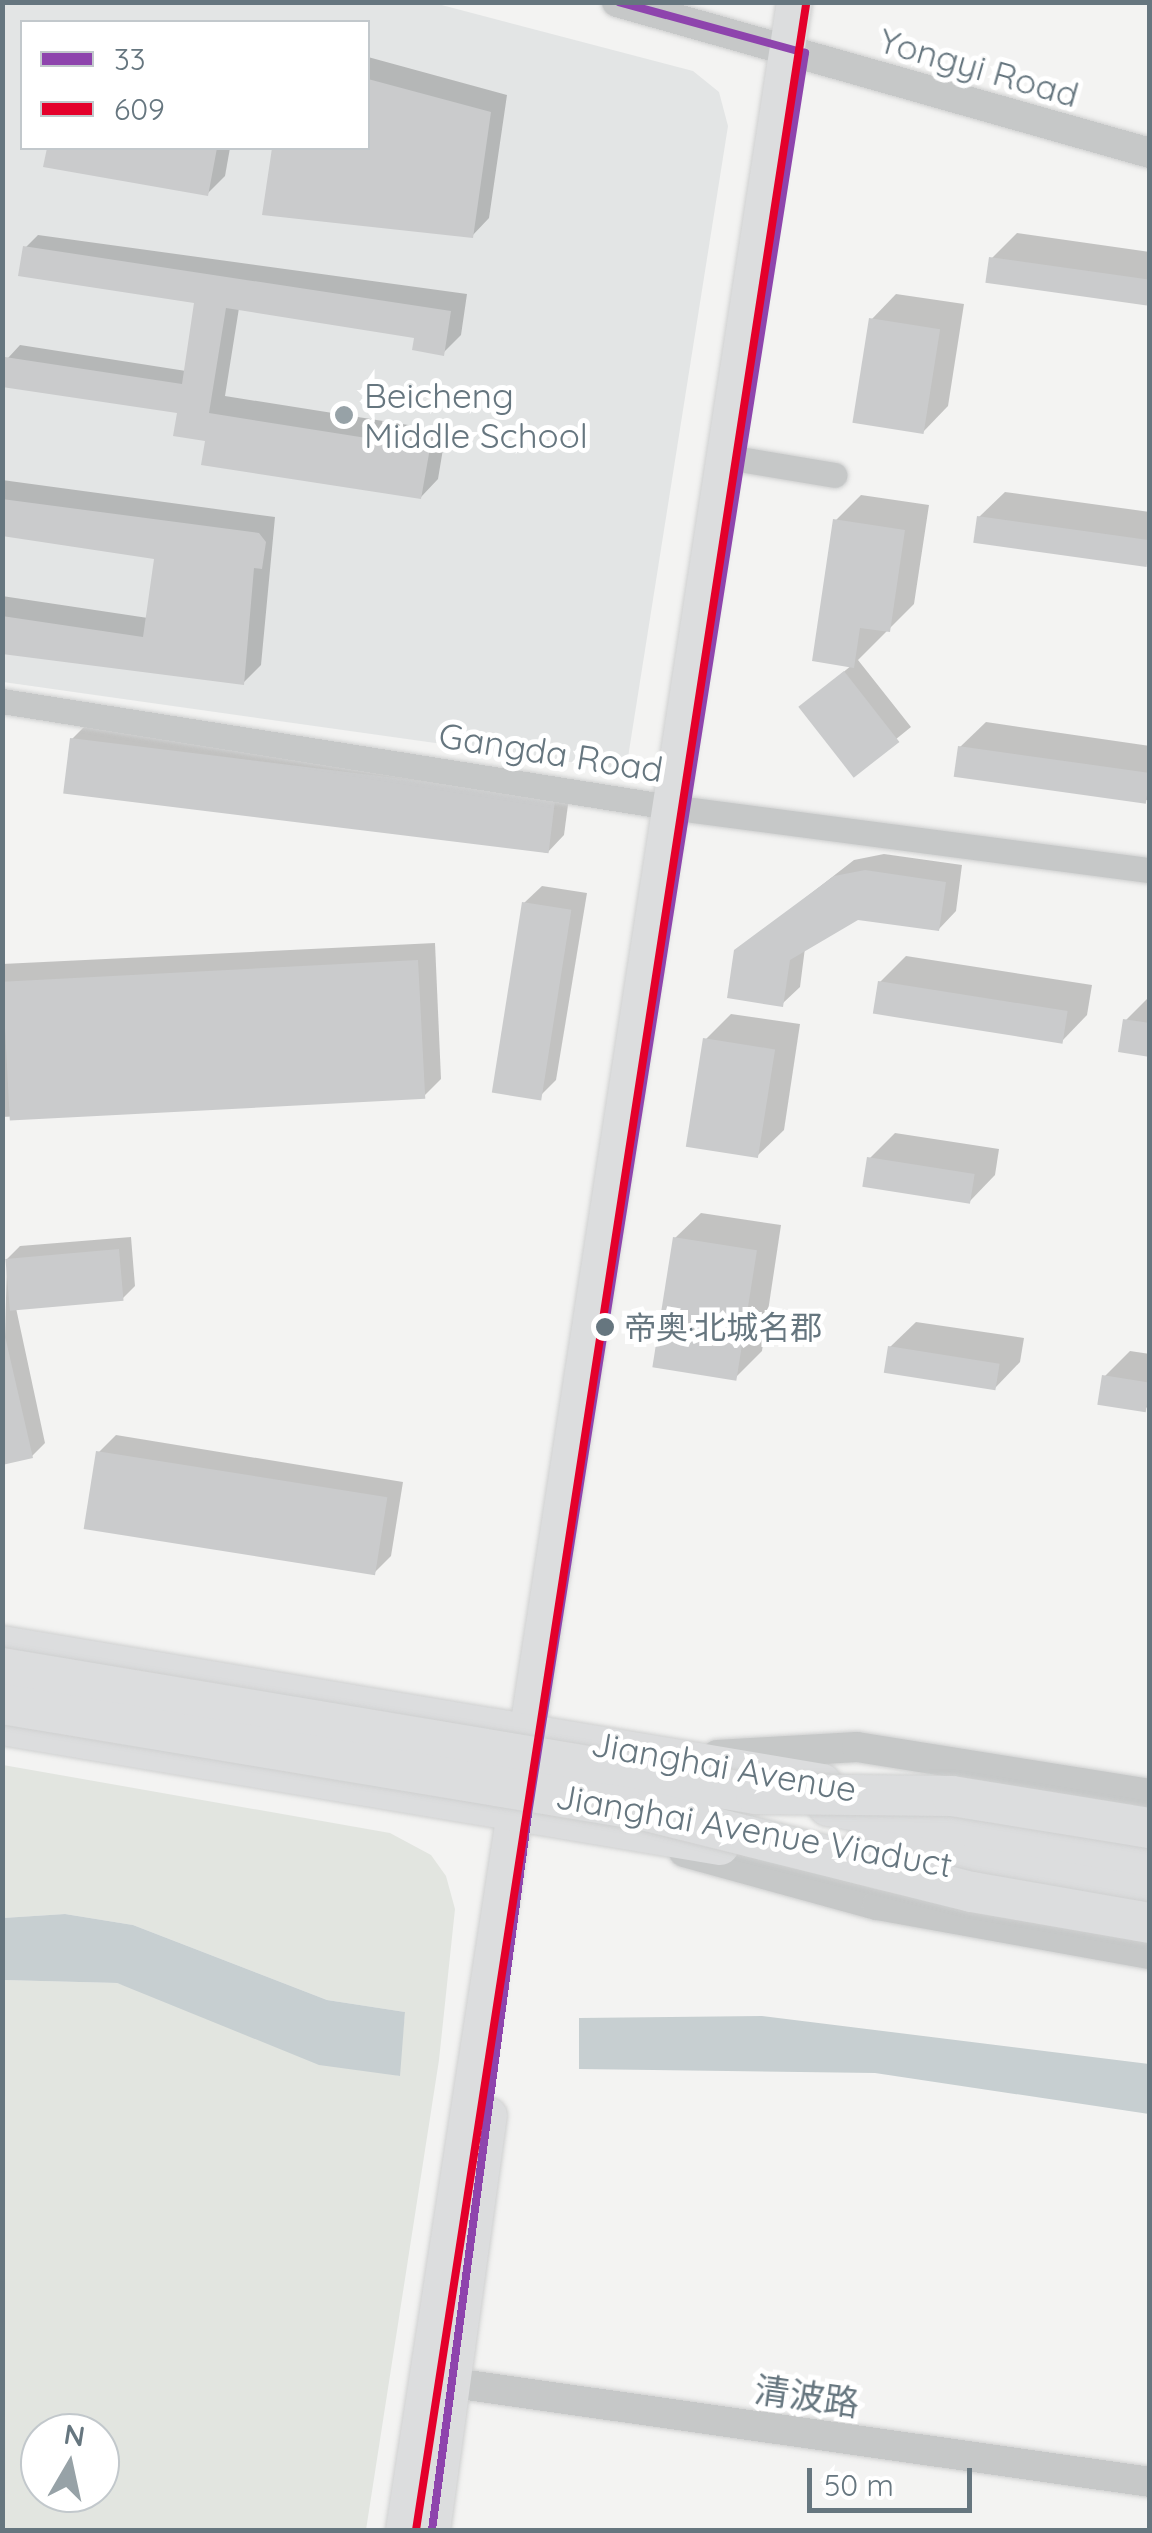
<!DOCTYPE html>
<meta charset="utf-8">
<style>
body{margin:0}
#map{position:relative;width:1152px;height:2533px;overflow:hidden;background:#f3f3f2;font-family:Quicksand,"Noto Sans SC",sans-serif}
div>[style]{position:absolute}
.built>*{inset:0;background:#e3e5e5}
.green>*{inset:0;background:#e2e5e0}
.water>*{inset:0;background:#c7cfd1}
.shadow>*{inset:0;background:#0003}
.building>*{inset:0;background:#cacbcc;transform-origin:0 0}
.roads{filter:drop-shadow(0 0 2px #cfd0d0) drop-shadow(0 0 2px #cfd0d0)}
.minor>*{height:25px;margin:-12.5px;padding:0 12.5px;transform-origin:12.5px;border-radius:12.5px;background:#c6c8c8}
.tertiary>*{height:30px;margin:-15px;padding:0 15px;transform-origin:15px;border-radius:15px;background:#c6c8c8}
.secondary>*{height:35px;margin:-17.5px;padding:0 17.5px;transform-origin:17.5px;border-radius:17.5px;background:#dcddde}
.primary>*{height:38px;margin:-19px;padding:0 19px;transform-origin:19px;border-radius:19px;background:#dcddde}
.trunk>*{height:40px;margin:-20px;padding:0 20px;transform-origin:20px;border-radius:20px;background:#dcddde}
.bridges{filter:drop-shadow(0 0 2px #cfd0d0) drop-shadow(0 0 2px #cfd0d0)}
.trunk-bridge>*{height:40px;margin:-20px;padding:0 20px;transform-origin:20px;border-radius:20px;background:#dcddde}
.bus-1>*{height:8px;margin:-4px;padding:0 4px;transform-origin:4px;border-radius:4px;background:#8e44ad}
.bus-2>*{height:8px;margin:-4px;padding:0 4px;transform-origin:4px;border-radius:4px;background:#e4002b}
.dots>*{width:28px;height:28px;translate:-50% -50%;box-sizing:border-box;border:5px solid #fff;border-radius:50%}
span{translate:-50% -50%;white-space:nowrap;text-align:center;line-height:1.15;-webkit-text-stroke:10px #fff;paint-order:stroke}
.bus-label{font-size:32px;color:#66767f}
.left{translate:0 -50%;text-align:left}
.street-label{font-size:35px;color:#66767f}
.poi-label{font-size:35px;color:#66767f}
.frame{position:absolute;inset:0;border:5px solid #66767f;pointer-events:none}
.legend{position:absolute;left:20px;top:20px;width:350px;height:130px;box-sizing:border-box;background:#fff;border:2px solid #c2c8cc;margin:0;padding:12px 18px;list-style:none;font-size:30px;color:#66767f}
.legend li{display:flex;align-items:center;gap:20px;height:50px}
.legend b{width:50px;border:2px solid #c2c8cc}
.north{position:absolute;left:20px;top:2413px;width:100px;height:100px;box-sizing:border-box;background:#fff;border:2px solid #c2c8cc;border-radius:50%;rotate:9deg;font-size:28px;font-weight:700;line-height:40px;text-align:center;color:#66767f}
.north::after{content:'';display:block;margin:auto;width:35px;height:45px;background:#97a2a7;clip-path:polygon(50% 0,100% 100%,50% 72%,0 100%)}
.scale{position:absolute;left:807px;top:2468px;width:165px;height:45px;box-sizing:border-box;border:5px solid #66767f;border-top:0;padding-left:12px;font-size:30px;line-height:35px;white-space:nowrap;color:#66767f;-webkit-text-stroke:8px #fff;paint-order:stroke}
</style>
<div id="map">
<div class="built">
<i style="clip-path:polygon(evenodd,3px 3px,434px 3px,693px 71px,719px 92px,728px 126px,626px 770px,3px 682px,3px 3px,22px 22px,368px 22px,368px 148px,22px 148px,22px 22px)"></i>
</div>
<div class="green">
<i style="clip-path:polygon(evenodd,3px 1765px,390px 1833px,431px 1855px,446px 1876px,455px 1909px,439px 2060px,366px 2530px,4px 2530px,3px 1980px,117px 1983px,399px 2076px,405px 2012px,327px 2000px,133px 1925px,65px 1914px,3px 1918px,3px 1765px,40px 2433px,100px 2433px,100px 2493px,40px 2493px,40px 2433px)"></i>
</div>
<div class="water">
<i style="clip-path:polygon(65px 1914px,133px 1925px,327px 2000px,405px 2012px,400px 2076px,319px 2065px,117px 1983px,3px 1980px,3px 1918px)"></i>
<i style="clip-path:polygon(762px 2016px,1149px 2064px,1149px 2114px,875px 2073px,579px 2069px,579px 2018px)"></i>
</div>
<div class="shadow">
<i style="clip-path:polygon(368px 57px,507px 95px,489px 218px,472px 236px,265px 212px,275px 148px,368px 148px)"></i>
<i style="clip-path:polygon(49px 148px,230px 148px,225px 176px,207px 194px,46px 165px)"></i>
<i style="clip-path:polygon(1017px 233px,1150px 252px,1150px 304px,992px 258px)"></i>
<i style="clip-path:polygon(38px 235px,467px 294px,461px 335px,443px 353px,417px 336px,239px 308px,225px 396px,446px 431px,438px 479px,421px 497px,208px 439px,180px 411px,8px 358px,20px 345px,186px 371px,197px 301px,25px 248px)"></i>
<i style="clip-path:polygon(896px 294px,964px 304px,948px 406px,923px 432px,871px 320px)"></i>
<i style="clip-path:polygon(2px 480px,275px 517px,261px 665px,243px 683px,2px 650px,2px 596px,148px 618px,157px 557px,2px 534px)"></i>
<i style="clip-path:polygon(1005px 492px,1150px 512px,1150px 565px,979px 517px)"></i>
<i style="clip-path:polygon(861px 495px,929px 505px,914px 604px,858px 660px,911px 727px,853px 774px,801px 707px,852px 665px,836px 520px)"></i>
<i style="clip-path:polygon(90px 721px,571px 782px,564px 835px,547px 853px,72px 739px)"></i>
<i style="clip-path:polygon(986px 722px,1150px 746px,1150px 801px,960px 747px)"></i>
<i style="clip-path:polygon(884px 854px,962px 865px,956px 911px,939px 929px,857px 917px,805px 948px,800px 987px,782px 1004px,737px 951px,854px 860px)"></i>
<i style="clip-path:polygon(542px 886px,587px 893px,556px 1080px,539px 1097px,524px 903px)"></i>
<i style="clip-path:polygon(435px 943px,441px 1079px,424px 1096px,2px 1117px,2px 964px)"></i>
<i style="clip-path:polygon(906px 956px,1092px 985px,1087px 1015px,1062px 1041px,880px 982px)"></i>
<i style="clip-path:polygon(1150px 996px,1150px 1055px,1126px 1020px)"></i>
<i style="clip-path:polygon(731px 1014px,800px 1024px,784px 1130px,758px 1155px,706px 1039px)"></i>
<i style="clip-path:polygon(895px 1133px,999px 1149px,995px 1175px,970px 1201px,870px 1158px)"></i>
<i style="clip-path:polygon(701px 1213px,781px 1225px,762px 1351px,736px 1377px,675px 1238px)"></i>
<i style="clip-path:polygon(131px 1237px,135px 1286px,122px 1299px,16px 1308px,45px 1443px,32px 1456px,2px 1457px,7px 1259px,20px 1246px)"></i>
<i style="clip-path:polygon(916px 1322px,1024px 1338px,1020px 1362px,995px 1388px,890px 1347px)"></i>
<i style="clip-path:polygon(1130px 1351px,1150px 1354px,1150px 1410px,1104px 1377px)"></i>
<i style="clip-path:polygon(116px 1435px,403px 1482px,391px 1556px,373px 1574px,99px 1452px)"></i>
</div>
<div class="building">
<i style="clip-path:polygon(368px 79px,491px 112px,473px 238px,262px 215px,272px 148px,368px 148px)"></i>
<i style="clip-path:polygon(47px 148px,217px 148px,208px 196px,43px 167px)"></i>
<i style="clip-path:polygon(23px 246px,451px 311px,444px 356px,412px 350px,414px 338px,226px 308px,209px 413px,430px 448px,421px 499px,201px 465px,205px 441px,173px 436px,177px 413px,2px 387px,5px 357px,182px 384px,194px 303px,18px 276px)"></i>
<i style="left:989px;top:257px;width:163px;height:26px;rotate:8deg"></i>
<i style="left:869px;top:318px;width:72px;height:106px;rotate:9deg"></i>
<i style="clip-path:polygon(2px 499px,259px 533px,266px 542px,262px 569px,254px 568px,244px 685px,2px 654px,2px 616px,143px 637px,154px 559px,2px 536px)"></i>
<i style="left:977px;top:516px;width:175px;height:27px;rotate:8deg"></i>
<i style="clip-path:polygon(833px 519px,905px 530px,890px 632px,860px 628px,854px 668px,812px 661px)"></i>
<i style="left:844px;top:671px;width:90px;height:58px;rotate:52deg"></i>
<i style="left:70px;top:738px;width:489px;height:56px;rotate:7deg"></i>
<i style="left:958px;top:746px;width:194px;height:31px;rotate:8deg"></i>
<i style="clip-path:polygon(865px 870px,946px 882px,939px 931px,858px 920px,790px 960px,783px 1007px,727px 998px,734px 950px,834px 876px)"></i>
<i style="left:522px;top:902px;width:50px;height:193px;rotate:9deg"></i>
<i style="left:418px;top:960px;width:139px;height:416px;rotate:87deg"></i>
<i style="left:878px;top:981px;width:192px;height:33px;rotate:9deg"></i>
<i style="clip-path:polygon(1123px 1019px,1150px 1023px,1150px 1057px,1118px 1052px)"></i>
<i style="left:703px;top:1038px;width:73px;height:110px;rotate:9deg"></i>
<i style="left:867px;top:1157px;width:109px;height:30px;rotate:9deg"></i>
<i style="left:673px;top:1237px;width:85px;height:132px;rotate:9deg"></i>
<i style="left:119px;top:1249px;width:52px;height:114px;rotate:85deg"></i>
<i style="clip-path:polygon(2px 1323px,33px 1458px,2px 1465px)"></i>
<i style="left:888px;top:1346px;width:113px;height:27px;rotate:9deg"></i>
<i style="left:1102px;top:1375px;width:49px;height:30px;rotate:9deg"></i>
<i style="left:96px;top:1451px;width:295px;height:79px;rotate:9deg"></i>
</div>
<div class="roads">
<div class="minor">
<i style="left:721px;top:456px;width:115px;rotate:9.5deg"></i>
<i style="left:2px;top:701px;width:676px;rotate:9.02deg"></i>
<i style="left:670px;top:807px;width:484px;rotate:7.5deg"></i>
</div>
<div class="tertiary">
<i style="left:617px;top:2px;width:554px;rotate:15.82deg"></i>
<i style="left:717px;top:1755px;width:140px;rotate:-3.3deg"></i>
<i style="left:857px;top:1747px;width:297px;rotate:9.1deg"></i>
<i style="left:684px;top:1852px;width:200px;rotate:15.4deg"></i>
<i style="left:877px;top:1905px;width:277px;rotate:10.2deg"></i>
<i style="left:453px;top:2383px;width:704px;rotate:8.08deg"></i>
</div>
<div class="secondary">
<i style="left:403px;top:2530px;width:2558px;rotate:-81.21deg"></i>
<i style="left:432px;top:2530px;width:419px;rotate:-82.2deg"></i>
</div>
<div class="primary">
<i style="left:2px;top:1645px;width:832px;rotate:9.55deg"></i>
<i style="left:2px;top:1726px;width:728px;rotate:9.49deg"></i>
</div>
<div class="trunk">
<i style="left:828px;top:1806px;width:326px;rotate:9.5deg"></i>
<i style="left:863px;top:1848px;width:291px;rotate:9.7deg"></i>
</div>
</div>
<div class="bridges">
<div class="trunk-bridge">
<i style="left:2px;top:1668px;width:764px;rotate:9.49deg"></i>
<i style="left:756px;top:1794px;width:196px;rotate:0.6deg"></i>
<i style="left:952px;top:1796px;width:201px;rotate:9.2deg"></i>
<i style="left:2px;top:1704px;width:654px;rotate:9.42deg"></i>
<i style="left:647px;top:1811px;width:335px;rotate:14deg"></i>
<i style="left:972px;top:1892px;width:181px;rotate:9.9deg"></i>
</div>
</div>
<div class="bus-1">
<i style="left:432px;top:2530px;width:722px;rotate:-82.36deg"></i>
<i style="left:528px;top:1814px;width:1783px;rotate:-81.06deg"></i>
<i style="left:805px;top:53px;width:193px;rotate:-164.7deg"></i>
</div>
<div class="bus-2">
<i style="left:416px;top:2530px;width:2556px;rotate:-81.22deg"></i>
</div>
<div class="dots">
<i style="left:344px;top:415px;background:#97a2a7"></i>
<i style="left:605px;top:1327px;background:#66767f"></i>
</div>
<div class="bus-label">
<span class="left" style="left:624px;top:1327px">帝奥·北城名郡</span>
</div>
<div class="street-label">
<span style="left:979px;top:67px;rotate:16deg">Yongyi Road</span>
<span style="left:551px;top:752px;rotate:9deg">Gangda Road</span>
<span style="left:724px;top:1766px;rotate:10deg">Jianghai Avenue</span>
<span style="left:754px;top:1830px;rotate:10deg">Jianghai Avenue Viaduct</span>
<span style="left:807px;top:2396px;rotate:8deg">清波路</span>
</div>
<div class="poi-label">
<span class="left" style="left:364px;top:415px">Beicheng<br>Middle School</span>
</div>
<div class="frame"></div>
<ul class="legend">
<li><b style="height:12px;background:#8e44ad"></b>33</li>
<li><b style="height:12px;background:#e4002b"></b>609</li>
</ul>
<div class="north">N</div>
<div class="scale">50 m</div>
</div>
